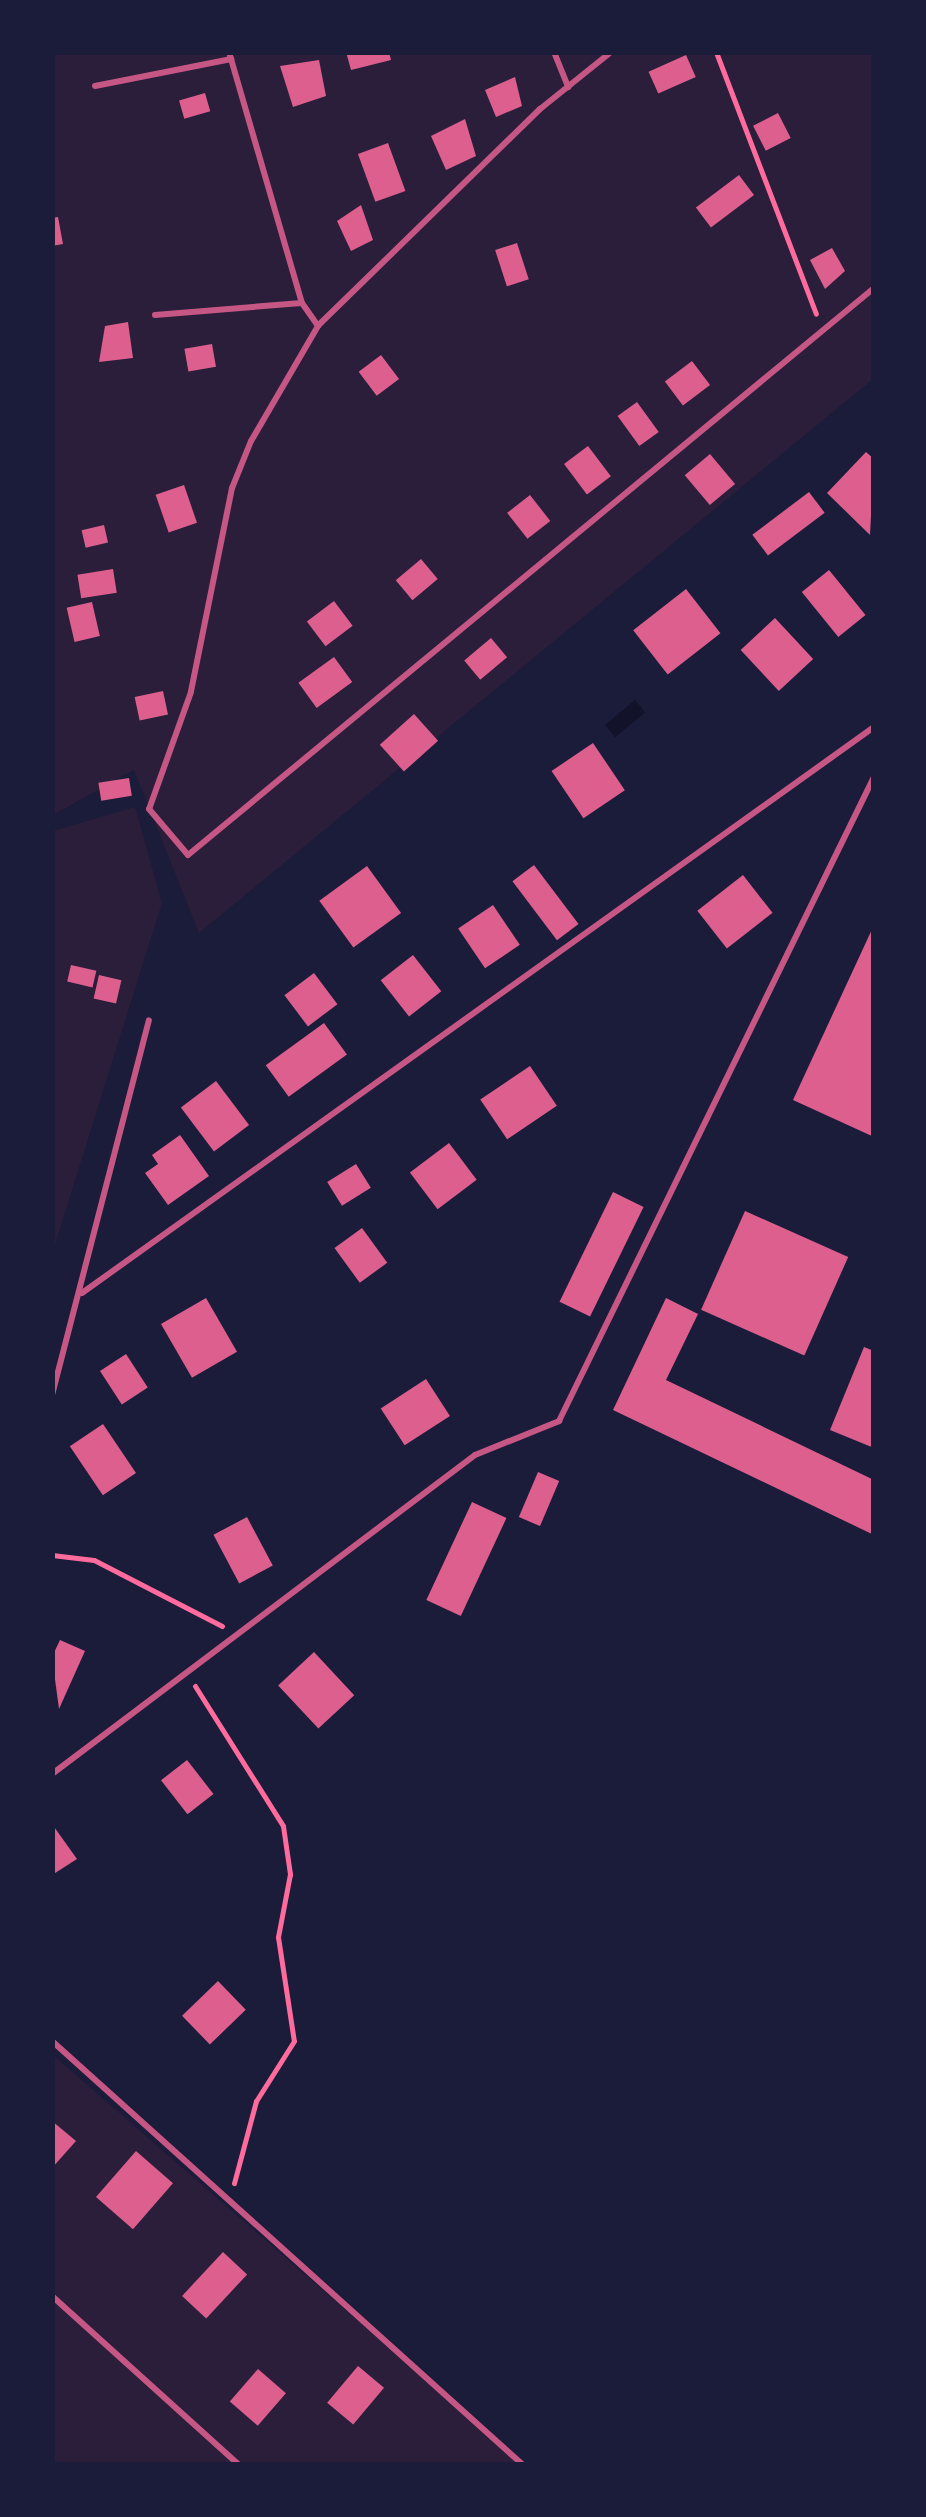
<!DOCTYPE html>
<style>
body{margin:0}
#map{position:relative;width:926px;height:2517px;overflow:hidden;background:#1b1b3a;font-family:Ubuntu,sans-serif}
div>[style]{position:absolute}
.green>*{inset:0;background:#2a1e3b}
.water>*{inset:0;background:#12122b;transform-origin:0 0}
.building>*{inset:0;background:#dd5f8e;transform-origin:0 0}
.path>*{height:5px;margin:-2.5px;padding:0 2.5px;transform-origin:2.5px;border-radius:2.5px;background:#ff6b9d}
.service>*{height:6px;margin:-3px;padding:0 3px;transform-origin:3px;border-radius:3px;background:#c65784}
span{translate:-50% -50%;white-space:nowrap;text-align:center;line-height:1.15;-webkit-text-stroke:8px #1b1b3a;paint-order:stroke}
.frame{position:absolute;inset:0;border:55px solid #1b1b3a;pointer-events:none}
</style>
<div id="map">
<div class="green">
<i style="clip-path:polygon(53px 53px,873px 53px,873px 379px,199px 933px,134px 770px,53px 815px)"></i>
<i style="clip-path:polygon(135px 807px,162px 903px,53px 1251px,53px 831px)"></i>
<i style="clip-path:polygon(53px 2055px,522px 2464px,53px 2464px)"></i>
</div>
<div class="water">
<i style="left:635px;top:700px;width:16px;height:39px;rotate:50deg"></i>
</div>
<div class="building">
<i style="clip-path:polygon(346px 52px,389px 52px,391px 60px,351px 70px)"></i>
<i style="left:686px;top:55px;width:24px;height:41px;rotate:66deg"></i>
<i style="clip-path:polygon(319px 60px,326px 96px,293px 107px,280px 66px)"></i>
<i style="clip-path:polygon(515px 77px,522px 106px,496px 117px,485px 90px)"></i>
<i style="left:205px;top:93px;width:19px;height:27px;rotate:74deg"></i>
<i style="left:778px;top:113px;width:28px;height:28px;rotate:63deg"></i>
<i style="clip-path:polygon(465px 119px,476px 156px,446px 170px,431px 136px)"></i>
<i style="left:388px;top:143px;width:51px;height:32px;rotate:70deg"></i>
<i style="left:739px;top:175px;width:25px;height:54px;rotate:53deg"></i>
<i style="clip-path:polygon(361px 205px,373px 240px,351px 251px,337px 221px)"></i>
<i style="clip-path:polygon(58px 217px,63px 244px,52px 246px,52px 218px)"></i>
<i style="left:517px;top:243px;width:38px;height:23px;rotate:72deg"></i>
<i style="clip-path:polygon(832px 248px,845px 271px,825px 289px,810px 260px)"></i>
<i style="clip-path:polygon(128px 322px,133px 358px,99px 362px,105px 326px)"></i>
<i style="left:212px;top:344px;width:23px;height:28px;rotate:80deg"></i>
<i style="left:381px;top:355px;width:30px;height:28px;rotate:53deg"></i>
<i style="left:692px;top:361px;width:30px;height:34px;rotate:53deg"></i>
<i style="left:637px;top:402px;width:37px;height:24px;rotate:54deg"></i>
<i style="left:588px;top:446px;width:38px;height:30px;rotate:53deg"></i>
<i style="clip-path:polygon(866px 452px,874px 459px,870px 535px,827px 493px)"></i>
<i style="left:710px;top:454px;width:39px;height:33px;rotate:50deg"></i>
<i style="left:184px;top:485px;width:40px;height:30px;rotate:71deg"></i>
<i style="left:809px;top:492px;width:26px;height:71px;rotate:53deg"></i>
<i style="left:530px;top:495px;width:33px;height:29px;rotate:52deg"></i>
<i style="left:104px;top:525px;width:18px;height:23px;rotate:77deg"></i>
<i style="left:421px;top:559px;width:26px;height:33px;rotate:50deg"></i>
<i style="left:113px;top:569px;width:24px;height:36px;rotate:81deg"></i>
<i style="left:829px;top:570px;width:58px;height:35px;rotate:51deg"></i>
<i style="left:686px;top:589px;width:56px;height:67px;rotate:52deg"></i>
<i style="left:334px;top:601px;width:31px;height:34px;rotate:53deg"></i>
<i style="left:92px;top:602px;width:35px;height:26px;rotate:77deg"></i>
<i style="left:775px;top:618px;width:56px;height:47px;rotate:47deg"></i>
<i style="left:491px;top:638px;width:25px;height:35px;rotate:50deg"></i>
<i style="left:334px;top:657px;width:31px;height:44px;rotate:54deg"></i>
<i style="left:163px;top:691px;width:24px;height:29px;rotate:78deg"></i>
<i style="left:414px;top:714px;width:36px;height:46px;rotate:48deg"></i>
<i style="left:593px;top:743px;width:57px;height:50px;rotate:56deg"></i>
<i style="left:129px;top:778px;width:18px;height:31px;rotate:81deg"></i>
<i style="left:534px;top:865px;width:74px;height:27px;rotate:53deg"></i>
<i style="left:367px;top:866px;width:58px;height:59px;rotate:54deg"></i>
<i style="left:743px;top:875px;width:48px;height:58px;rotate:52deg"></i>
<i style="left:493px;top:905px;width:48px;height:42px;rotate:56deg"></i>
<i style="clip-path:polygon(874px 925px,874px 1137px,793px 1100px)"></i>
<i style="left:413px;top:955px;width:46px;height:41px;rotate:52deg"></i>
<i style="left:71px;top:965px;width:26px;height:17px;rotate:13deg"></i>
<i style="left:314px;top:973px;width:39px;height:37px;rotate:53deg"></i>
<i style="left:99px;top:975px;width:23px;height:24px;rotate:13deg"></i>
<i style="left:324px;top:1023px;width:39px;height:72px;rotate:54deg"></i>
<i style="left:530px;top:1066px;width:48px;height:60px;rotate:56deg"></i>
<i style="left:216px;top:1081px;width:55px;height:44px;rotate:53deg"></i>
<i style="clip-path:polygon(180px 1135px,209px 1176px,168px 1205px,145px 1173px,158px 1164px,152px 1155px)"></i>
<i style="left:449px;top:1143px;width:46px;height:49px;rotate:53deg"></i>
<i style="left:356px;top:1164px;width:28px;height:34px;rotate:58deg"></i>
<i style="left:613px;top:1192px;width:34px;height:122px;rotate:26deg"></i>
<i style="left:745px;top:1211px;width:113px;height:108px;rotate:24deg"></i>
<i style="left:362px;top:1228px;width:43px;height:34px;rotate:54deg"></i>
<i style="left:206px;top:1298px;width:62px;height:52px;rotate:60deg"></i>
<i style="clip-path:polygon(666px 1298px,698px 1314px,666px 1380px,874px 1480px,874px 1535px,613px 1410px)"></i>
<i style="clip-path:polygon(864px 1347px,874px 1351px,874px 1448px,830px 1430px)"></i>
<i style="left:126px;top:1354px;width:40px;height:31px;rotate:57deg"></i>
<i style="left:426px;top:1379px;width:44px;height:54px;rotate:57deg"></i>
<i style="left:103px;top:1424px;width:59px;height:40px;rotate:56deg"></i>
<i style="left:538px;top:1472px;width:23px;height:49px;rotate:23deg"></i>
<i style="left:472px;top:1502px;width:38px;height:108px;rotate:25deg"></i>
<i style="left:247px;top:1517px;width:55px;height:38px;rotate:62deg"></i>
<i style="clip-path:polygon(60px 1640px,85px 1651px,59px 1709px,52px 1657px)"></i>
<i style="left:314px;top:1652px;width:59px;height:49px;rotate:47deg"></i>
<i style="left:187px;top:1760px;width:43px;height:33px;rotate:52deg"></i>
<i style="clip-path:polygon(52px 1824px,77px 1859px,52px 1875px)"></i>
<i style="left:218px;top:1981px;width:40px;height:50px;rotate:46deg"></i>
<i style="clip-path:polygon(52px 2121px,76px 2141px,52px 2168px)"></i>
<i style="left:136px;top:2151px;width:49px;height:61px;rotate:41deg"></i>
<i style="left:223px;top:2252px;width:33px;height:60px;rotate:43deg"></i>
<i style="left:358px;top:2366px;width:34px;height:48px;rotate:40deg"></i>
<i style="left:258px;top:2369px;width:37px;height:43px;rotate:41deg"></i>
</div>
<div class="path">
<i style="left:716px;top:52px;width:280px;rotate:69.1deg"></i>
<i style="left:52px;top:1555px;width:42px;rotate:6.8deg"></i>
<i style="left:94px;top:1560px;width:144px;rotate:27.3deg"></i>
<i style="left:195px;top:1686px;width:165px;rotate:57.8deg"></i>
<i style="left:283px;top:1826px;width:49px;rotate:81.7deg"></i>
<i style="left:290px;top:1874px;width:64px;rotate:100.8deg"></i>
<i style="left:278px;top:1937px;width:105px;rotate:81.3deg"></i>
<i style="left:294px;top:2041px;width:71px;rotate:122.3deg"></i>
<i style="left:256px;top:2101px;width:85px;rotate:105deg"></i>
</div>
<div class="service">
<i style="left:229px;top:52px;width:261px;rotate:73.8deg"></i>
<i style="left:302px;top:303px;width:28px;rotate:55deg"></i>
<i style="left:554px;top:52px;width:38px;rotate:68deg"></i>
<i style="left:611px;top:52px;width:91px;rotate:141.2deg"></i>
<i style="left:540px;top:109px;width:310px;rotate:135.7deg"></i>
<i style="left:318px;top:326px;width:133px;rotate:120.2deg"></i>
<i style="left:251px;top:441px;width:51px;rotate:112deg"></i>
<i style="left:232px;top:488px;width:208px;rotate:101.4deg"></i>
<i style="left:191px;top:692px;width:124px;rotate:109.7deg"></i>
<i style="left:149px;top:809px;width:60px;rotate:49.7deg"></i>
<i style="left:188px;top:855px;width:890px;rotate:-39.57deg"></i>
<i style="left:95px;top:86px;width:139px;rotate:-11.2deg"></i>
<i style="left:155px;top:315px;width:147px;rotate:-4.7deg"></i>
<i style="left:82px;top:1293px;width:973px;rotate:-35.55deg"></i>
<i style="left:52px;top:1395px;width:387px;rotate:-75.5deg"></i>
<i style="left:52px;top:1774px;width:530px;rotate:-37.02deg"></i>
<i style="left:475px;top:1455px;width:91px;rotate:-22deg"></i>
<i style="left:559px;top:1421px;width:717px;rotate:-63.94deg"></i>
<i style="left:52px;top:2041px;width:632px;rotate:41.99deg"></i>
<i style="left:52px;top:2296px;width:251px;rotate:42.1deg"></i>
</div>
<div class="frame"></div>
</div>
